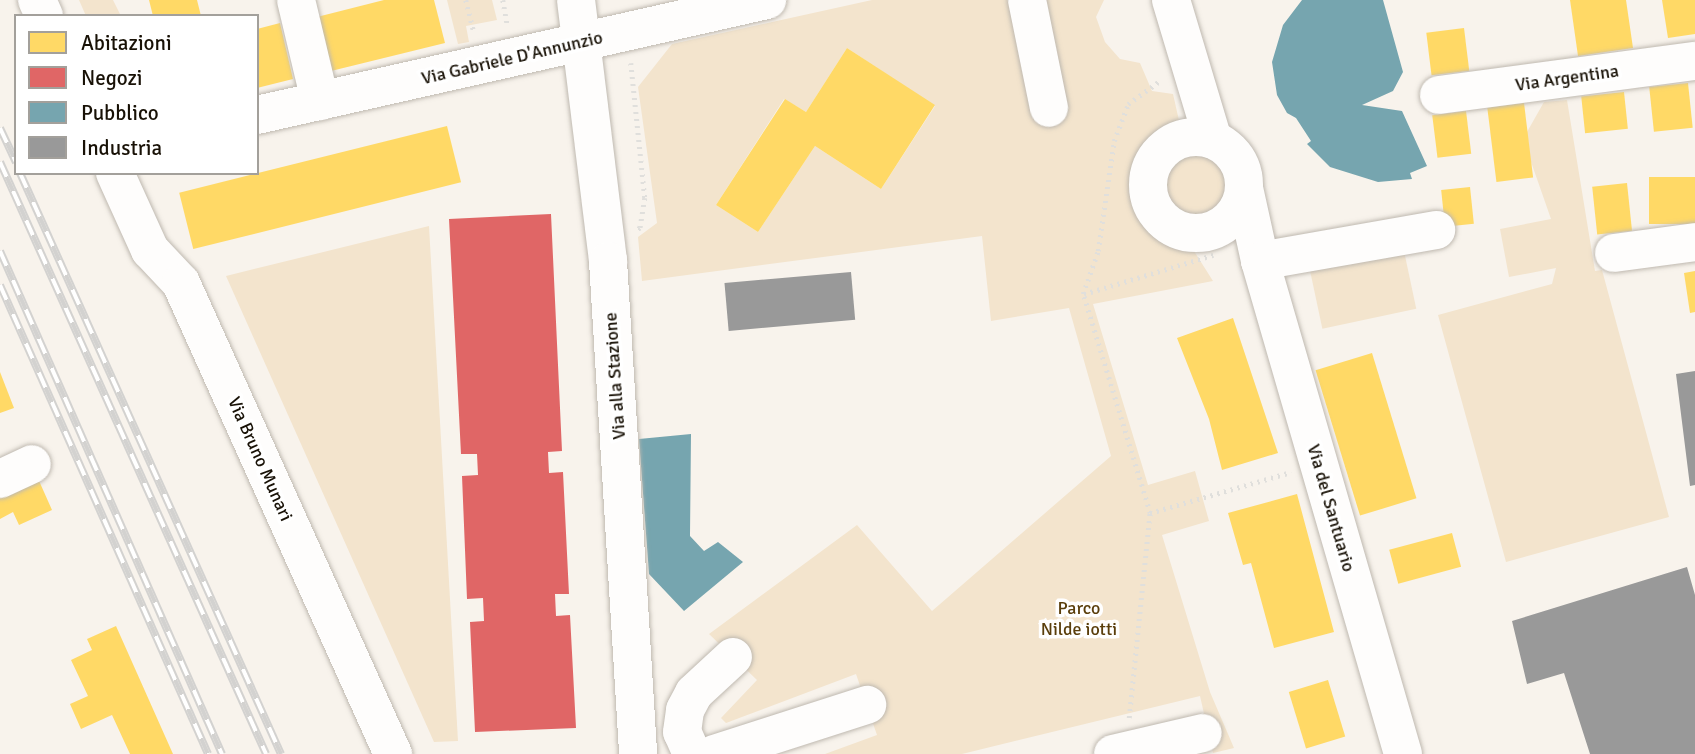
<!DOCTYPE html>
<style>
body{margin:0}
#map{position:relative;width:1695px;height:754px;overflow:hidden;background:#f8f3ec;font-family:Signika,sans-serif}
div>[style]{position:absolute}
.green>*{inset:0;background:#f3e4cd;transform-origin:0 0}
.round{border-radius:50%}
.homes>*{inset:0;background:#ffd966;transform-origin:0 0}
.shops>*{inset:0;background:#e06666}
.public>*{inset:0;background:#76a5af}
.industry>*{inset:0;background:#999;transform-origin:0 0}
.path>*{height:4.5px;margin-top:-2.25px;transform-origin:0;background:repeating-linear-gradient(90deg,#e0dfdc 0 2px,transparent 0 7px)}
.roads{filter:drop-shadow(0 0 2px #bfb9b0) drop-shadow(0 0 2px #bfb9b0)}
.minor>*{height:38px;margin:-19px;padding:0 19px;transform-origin:19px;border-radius:19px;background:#fefdfc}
.minor>.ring{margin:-19px;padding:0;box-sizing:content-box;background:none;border:38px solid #fefdfc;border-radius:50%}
.rail>*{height:8px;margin-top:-4px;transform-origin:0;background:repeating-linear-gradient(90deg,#fff 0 16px,#d3d2d0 0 32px);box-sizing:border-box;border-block:2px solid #d3d2d0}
span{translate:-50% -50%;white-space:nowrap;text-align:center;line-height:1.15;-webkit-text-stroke:7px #fff;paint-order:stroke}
.street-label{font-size:18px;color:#181106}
.park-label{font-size:18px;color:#5a3e0b}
.legend{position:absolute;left:14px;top:14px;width:245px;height:161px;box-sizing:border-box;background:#fff;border:2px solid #a3a09b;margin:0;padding:9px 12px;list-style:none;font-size:21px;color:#181106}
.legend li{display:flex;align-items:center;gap:14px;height:35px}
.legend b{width:35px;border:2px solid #a3a09b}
</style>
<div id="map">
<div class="green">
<i style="clip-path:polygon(79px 0,113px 0,121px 16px,86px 16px)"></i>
<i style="clip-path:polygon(447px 0,492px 0,497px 20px,466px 26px,469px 42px,458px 44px)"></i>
<i style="clip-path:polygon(evenodd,872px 0,1104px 0,1096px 17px,1105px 42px,1120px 59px,1140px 63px,1152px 91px,1173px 94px,1180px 125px,1158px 136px,1142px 154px,1134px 195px,1146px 226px,1171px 246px,1194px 251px,1213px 281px,1093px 304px,1148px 485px,1195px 471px,1209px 521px,1162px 535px,1210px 692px,1234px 748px,1213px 753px,1200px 696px,962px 754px,825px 754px,877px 735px,856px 674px,726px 723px,721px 718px,757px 680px,709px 634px,857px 525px,932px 611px,1111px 456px,1069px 308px,991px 321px,982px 236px,642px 281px,638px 237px,657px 223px,638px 87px,672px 44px,872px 0,847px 48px,935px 106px,881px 189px,815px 146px,758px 232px,716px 205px,784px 99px,806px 112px,847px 48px)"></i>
<i style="clip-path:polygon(1567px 100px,1595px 271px,1602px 270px,1669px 517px,1506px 562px,1438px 315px,1552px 284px,1556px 268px,1509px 277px,1500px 229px,1551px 219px,1523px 139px,1544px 102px)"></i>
<i class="round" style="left:1165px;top:153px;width:64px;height:64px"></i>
<i style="clip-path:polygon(429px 226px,458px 741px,434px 742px,226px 276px)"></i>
<i style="left:1404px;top:251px;width:59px;height:96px;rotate:78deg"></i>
</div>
<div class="homes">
<i style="clip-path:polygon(149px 0,197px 0,201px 16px,153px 16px)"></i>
<i style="clip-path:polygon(384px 0,434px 0,445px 43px,327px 72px,313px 18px)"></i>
<i style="clip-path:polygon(1570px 0,1626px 0,1633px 48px,1578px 56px)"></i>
<i style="clip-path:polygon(1662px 0,1695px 0,1695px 34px,1668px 38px)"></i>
<i style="clip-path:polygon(280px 23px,293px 79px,257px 88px,257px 29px)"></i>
<i style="left:1464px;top:28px;width:43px;height:38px;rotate:83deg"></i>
<i style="clip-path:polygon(847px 48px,935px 105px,881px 189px,815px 146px,758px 232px,716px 205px,785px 99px,806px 112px)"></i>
<i style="left:1688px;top:83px;width:45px;height:39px;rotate:84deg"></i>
<i style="left:1624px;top:92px;width:37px;height:43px;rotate:84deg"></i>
<i style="left:1524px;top:103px;width:75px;height:37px;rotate:83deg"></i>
<i style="left:1466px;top:111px;width:43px;height:34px;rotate:83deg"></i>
<i style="left:447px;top:126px;width:58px;height:276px;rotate:76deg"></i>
<i style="left:1695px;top:177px;width:47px;height:46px;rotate:90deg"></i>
<i style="left:1627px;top:183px;width:48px;height:35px;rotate:84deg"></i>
<i style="left:1470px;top:187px;width:37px;height:29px;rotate:84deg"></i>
<i style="clip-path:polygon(1695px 271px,1695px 312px,1690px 313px,1684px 273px)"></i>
<i style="clip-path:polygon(1233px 318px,1278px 453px,1222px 470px,1209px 419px,1177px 338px)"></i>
<i style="left:1372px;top:353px;width:152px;height:59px;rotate:73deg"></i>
<i style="clip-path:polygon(0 372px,14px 408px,0 413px)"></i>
<i style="clip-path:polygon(36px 474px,52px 510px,19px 525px,13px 512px,0 519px,0 491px)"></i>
<i style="clip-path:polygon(1297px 494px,1334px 632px,1274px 648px,1251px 563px,1243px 565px,1228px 513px)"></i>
<i style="left:1452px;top:533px;width:35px;height:65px;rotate:75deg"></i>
<i style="clip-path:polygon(116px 626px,173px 754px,130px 754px,112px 715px,81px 729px,70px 704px,88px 696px,71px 660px,92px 650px,87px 639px)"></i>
<i style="left:1328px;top:680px;width:59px;height:41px;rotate:73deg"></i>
</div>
<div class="shops">
<i style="clip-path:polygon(551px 214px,562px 451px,548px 452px,549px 473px,563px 472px,569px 594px,555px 594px,556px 616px,570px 615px,576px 728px,475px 732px,470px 622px,484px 621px,483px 598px,467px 599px,462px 476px,478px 475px,477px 454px,461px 454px,449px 219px)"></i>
</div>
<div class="public">
<i style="clip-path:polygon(1302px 0,1383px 0,1403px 72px,1393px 91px,1362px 105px,1402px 111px,1427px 166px,1410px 173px,1412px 179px,1378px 182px,1330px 167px,1307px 144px,1311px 141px,1296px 118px,1287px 113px,1277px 95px,1272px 62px,1283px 25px)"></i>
<i style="clip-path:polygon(691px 434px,690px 536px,704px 551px,718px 542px,743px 562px,684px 611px,649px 574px,639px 439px)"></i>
</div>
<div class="industry">
<i style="left:851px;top:272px;width:48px;height:127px;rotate:85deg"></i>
<i style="clip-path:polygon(1695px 371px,1695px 485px,1690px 486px,1676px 374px)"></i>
<i style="clip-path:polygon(1687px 567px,1695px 595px,1695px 754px,1590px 754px,1564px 673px,1527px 684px,1512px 621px)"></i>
</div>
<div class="path">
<i style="left:466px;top:0;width:34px;rotate:76deg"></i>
<i style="left:503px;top:0;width:27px;rotate:80deg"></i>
<i style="left:631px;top:63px;width:136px;rotate:84.1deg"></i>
<i style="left:645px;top:198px;width:30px;rotate:99deg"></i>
<i style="left:640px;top:228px;width:6px;rotate:141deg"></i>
<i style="left:1084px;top:294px;width:135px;rotate:-16.8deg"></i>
<i style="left:1150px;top:513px;width:147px;rotate:-16.2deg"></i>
<i style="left:1129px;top:718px;width:206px;rotate:-84.2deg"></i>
<i style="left:1150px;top:513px;width:229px;rotate:-107deg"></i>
<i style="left:1083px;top:294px;width:46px;rotate:-70.8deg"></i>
<i style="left:1098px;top:251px;width:111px;rotate:-81.7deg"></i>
<i style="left:1114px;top:141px;width:40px;rotate:-69deg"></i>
<i style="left:1128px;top:104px;width:41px;rotate:-36deg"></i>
</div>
<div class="roads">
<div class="minor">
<i style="left:37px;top:0;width:17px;rotate:66deg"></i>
<i style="left:296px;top:0;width:104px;rotate:76.6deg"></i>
<i style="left:576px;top:0;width:263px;rotate:83deg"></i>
<i style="left:608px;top:261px;width:494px;rotate:86.5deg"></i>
<i style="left:1027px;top:0;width:110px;rotate:78.5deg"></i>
<i style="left:1171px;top:0;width:146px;rotate:73.3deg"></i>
<i style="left:1439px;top:95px;width:258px;rotate:-7.6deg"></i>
<i style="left:257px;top:115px;width:523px;rotate:-12.71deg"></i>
<i class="ring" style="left:1148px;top:137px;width:58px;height:58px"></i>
<i style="left:115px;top:173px;width:85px;rotate:65.6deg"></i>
<i style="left:150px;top:250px;width:45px;rotate:46.8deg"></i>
<i style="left:181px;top:283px;width:517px;rotate:65.77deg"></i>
<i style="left:1244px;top:188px;width:75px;rotate:77.6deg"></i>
<i style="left:1260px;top:261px;width:513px;rotate:73.82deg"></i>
<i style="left:1614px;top:253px;width:82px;rotate:-7.7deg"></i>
<i style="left:1260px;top:261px;width:179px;rotate:-10deg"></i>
<i style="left:0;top:479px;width:35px;rotate:-25deg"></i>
<i style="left:692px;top:754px;width:24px;rotate:-114deg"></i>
<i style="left:682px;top:732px;width:22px;rotate:-82deg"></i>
<i style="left:685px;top:710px;width:19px;rotate:-62deg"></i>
<i style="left:694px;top:693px;width:53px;rotate:-42.7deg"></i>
<i style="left:714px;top:754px;width:161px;rotate:-17.8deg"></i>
<i style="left:1113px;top:754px;width:92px;rotate:-13.1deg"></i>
</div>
</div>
<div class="rail">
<i style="left:0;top:128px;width:38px;rotate:65deg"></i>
<i style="left:0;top:162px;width:649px;rotate:65.8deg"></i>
<i style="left:20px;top:173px;width:637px;rotate:65.81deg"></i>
<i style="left:0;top:251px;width:550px;rotate:66.19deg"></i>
<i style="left:0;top:285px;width:513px;rotate:66.08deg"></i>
</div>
<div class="street-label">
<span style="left:512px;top:58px;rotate:-13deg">Via Gabriele D'Annunzio</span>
<span style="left:1567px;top:78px;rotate:-8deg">Via Argentina</span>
<span style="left:615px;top:376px;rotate:-94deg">Via alla Stazione</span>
<span style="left:260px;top:459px;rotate:66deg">Via Bruno Munari</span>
<span style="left:1331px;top:508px;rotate:74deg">Via del Santuario</span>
</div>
<div class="park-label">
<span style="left:1079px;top:619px">Parco<br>Nilde iotti</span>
</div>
<ul class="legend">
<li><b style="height:19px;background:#ffd966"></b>Abitazioni</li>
<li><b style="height:19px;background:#e06666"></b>Negozi</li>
<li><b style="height:19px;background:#76a5af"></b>Pubblico</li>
<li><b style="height:19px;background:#999"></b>Industria</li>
</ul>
</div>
